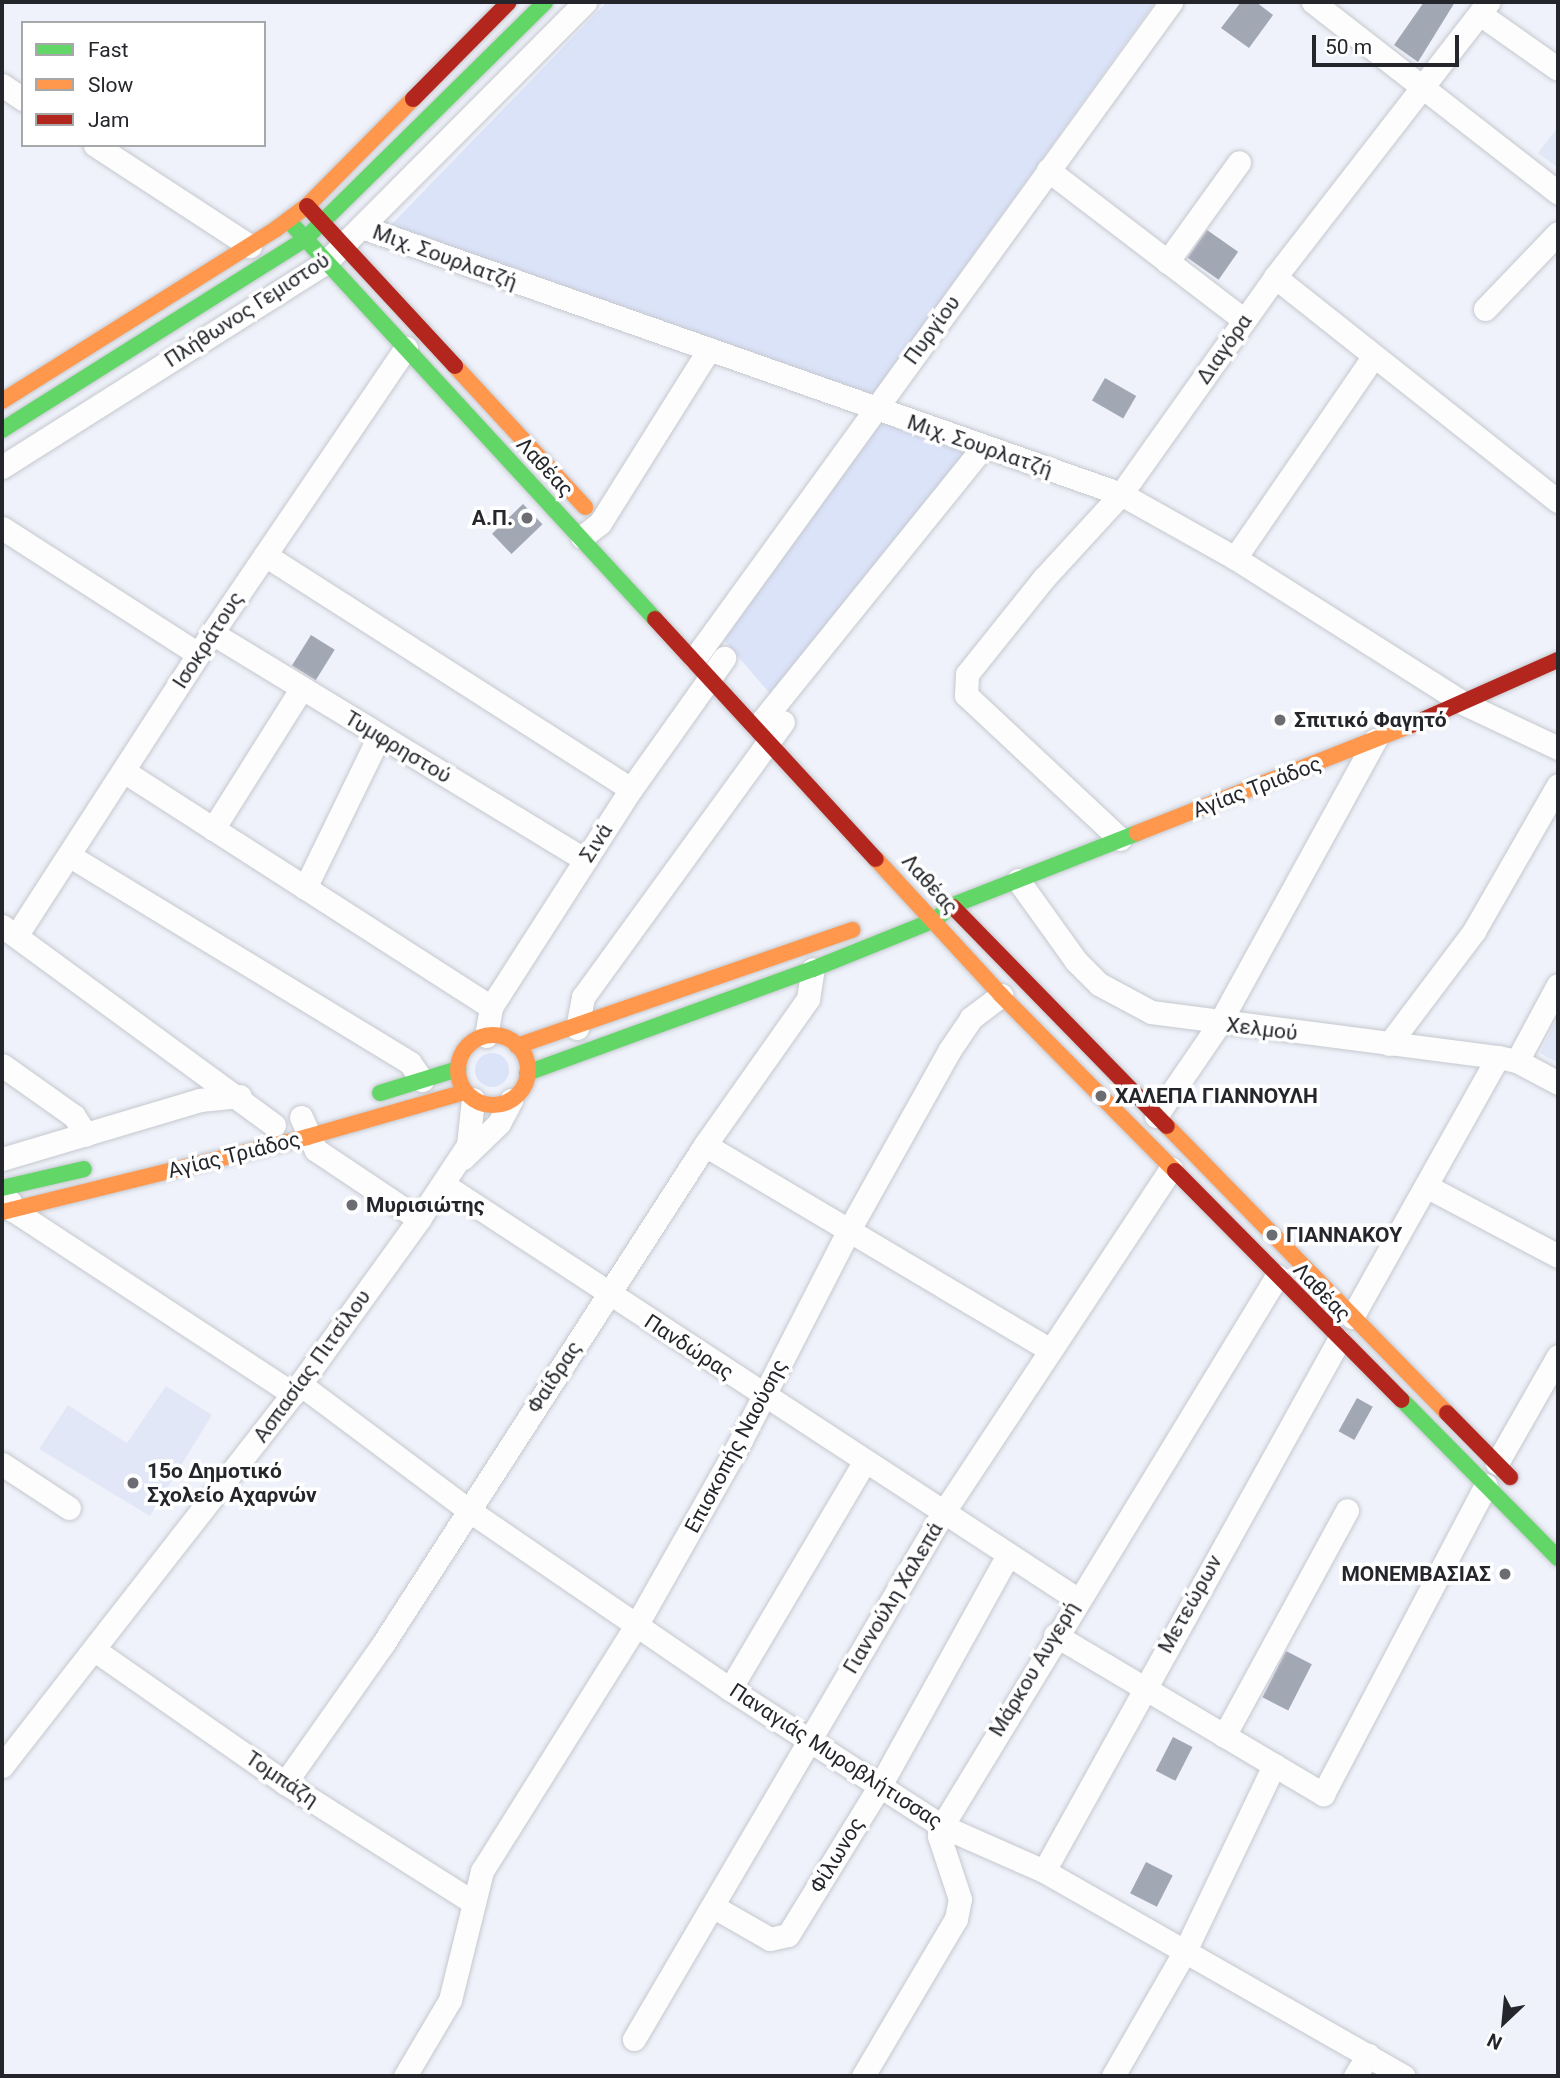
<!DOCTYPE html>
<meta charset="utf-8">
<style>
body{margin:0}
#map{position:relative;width:1560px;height:2078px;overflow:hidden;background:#eff2fa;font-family:Roboto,sans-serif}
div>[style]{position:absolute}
.built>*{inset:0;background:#e2e7f7}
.green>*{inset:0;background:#dbe3f9}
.round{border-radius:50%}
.building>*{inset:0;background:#a2a7b4;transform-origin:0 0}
.roads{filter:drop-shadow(0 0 2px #c5c8ce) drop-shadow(0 0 2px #c5c8ce)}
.street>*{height:23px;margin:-11.5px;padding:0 11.5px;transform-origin:11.5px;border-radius:11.5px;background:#fdfdfe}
.fast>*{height:16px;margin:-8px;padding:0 8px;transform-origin:8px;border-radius:8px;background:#63d668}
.slow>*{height:16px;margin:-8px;padding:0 8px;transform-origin:8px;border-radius:8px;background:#ff974d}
.slow>.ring{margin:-8px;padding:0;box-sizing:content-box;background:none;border:16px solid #ff974d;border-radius:50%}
.jam>*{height:16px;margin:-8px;padding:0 8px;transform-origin:8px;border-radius:8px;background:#b3261e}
.dots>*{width:19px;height:19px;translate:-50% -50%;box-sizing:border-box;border:4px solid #fff;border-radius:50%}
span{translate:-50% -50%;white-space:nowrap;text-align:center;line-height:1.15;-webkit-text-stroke:7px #fff;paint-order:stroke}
.street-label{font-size:21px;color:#24262b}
.poi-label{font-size:21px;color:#24262b;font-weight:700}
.right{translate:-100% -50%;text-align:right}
.left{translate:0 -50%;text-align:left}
.frame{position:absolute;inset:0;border:4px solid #24262b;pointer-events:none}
.legend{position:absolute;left:21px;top:21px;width:245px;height:126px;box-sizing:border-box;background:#fff;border:2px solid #a7a8aa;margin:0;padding:9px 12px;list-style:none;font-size:21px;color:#24262b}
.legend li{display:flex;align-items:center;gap:14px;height:35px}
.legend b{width:35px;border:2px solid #a7a8aa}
.north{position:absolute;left:1469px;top:1987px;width:70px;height:70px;-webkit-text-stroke:5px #fff;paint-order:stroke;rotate:206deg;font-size:19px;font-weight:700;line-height:28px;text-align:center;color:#24262b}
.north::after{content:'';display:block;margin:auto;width:24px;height:32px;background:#24262b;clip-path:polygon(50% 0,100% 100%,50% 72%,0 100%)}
.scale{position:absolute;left:1312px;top:35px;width:147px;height:32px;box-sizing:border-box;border:4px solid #24262b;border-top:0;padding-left:9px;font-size:21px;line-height:24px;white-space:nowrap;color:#24262b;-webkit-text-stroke:5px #fff;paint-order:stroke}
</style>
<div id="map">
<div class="built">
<i style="clip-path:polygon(1558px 127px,1558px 168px,1538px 153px)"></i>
<i style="clip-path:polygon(1558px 1016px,1558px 1063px,1540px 1053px)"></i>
<i style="clip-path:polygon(166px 1386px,212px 1415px,150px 1516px,39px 1449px,68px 1405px,127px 1443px)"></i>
</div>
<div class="green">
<i style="clip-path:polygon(607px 2px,1155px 2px,871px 397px,389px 227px)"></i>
<i style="clip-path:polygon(879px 422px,967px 452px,772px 696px,724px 640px)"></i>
<i class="round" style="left:475px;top:1053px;width:34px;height:34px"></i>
</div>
<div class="building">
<i style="clip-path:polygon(1241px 2px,1256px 2px,1273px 15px,1249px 48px,1221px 28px)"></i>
<i style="clip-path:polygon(1424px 2px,1455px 2px,1418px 62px,1394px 45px)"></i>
<i style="left:1207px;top:230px;width:38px;height:34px;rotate:35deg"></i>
<i style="left:1105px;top:378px;width:36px;height:26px;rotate:30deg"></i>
<i style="left:523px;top:504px;width:28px;height:43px;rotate:46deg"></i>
<i style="left:311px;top:635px;width:28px;height:36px;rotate:32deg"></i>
<i style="left:1357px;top:1398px;width:18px;height:38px;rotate:29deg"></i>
<i style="left:1286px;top:1651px;width:29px;height:52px;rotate:27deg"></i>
<i style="left:1173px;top:1737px;width:22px;height:38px;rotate:27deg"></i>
<i style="left:1146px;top:1862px;width:30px;height:35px;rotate:27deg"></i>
</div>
<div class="roads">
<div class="street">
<i style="left:1313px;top:2px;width:311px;rotate:37.9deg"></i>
<i style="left:1480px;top:14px;width:95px;rotate:35.2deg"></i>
<i style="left:2px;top:85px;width:25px;rotate:34deg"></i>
<i style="left:95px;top:145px;width:185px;rotate:33.1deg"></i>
<i style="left:1048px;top:170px;width:247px;rotate:37.4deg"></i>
<i style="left:362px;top:227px;width:805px;rotate:19.38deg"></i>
<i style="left:1121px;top:494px;width:131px;rotate:29.3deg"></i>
<i style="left:1235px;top:558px;width:272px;rotate:32.4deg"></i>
<i style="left:1465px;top:704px;width:103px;rotate:25.3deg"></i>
<i style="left:1167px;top:262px;width:123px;rotate:-54.2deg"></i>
<i style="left:1275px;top:277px;width:361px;rotate:38.4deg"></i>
<i style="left:1485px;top:309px;width:105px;rotate:-46.2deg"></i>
<i style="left:2px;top:467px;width:383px;rotate:-32.3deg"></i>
<i style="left:326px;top:262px;width:367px;rotate:-45.1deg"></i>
<i style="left:2px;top:528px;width:233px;rotate:32.7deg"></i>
<i style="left:582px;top:537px;width:23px;rotate:-38deg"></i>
<i style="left:600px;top:523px;width:203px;rotate:-57.9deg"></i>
<i style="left:265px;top:555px;width:434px;rotate:32.6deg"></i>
<i style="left:1235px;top:558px;width:245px;rotate:-55.5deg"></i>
<i style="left:212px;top:633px;width:437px;rotate:31.3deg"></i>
<i style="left:695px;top:658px;width:811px;rotate:-54.03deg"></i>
<i style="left:758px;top:726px;width:358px;rotate:-51.1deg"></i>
<i style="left:125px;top:772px;width:435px;rotate:32.7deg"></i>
<i style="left:213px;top:829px;width:165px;rotate:-57.8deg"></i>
<i style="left:1120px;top:839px;width:211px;rotate:-136.9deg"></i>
<i style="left:966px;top:695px;width:21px;rotate:-87deg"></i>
<i style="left:967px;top:674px;width:123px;rotate:-51.3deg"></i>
<i style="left:1044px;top:578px;width:114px;rotate:-47.5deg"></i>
<i style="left:1121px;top:494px;width:266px;rotate:-54.6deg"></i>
<i style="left:1275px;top:277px;width:348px;rotate:-52.2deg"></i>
<i style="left:70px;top:856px;width:398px;rotate:31.3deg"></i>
<i style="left:410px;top:1063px;width:21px;rotate:55deg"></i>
<i style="left:1018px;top:880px;width:100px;rotate:54.4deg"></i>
<i style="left:1076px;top:961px;width:33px;rotate:45deg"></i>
<i style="left:1099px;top:984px;width:59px;rotate:28.3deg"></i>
<i style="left:1151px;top:1012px;width:350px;rotate:7.4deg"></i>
<i style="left:1498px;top:1057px;width:19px;rotate:12deg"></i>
<i style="left:1517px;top:1061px;width:47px;rotate:28.2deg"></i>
<i style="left:305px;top:888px;width:169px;rotate:-64deg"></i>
<i style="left:2px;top:926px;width:337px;rotate:36.2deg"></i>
<i style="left:16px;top:936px;width:361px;rotate:-57.1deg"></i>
<i style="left:212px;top:633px;width:345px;rotate:-55.8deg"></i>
<i style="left:577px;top:1028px;width:32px;rotate:-79deg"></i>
<i style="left:583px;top:997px;width:340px;rotate:-54deg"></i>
<i style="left:486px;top:1036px;width:29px;rotate:-80deg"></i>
<i style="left:491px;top:1007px;width:259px;rotate:-57.3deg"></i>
<i style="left:631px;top:789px;width:161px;rotate:-54.6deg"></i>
<i style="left:1389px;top:1044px;width:141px;rotate:-53deg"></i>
<i style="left:1474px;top:931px;width:168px;rotate:-60.1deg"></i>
<i style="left:1517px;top:1061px;width:86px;rotate:-61.7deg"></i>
<i style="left:2px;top:1065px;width:88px;rotate:35.3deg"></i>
<i style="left:74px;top:1116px;width:22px;rotate:58deg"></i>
<i style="left:1156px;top:1116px;width:112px;rotate:-55.6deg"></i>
<i style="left:1219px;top:1024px;width:324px;rotate:-61.2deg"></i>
<i style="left:301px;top:1117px;width:36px;rotate:66deg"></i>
<i style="left:316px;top:1150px;width:124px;rotate:33.8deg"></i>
<i style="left:705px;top:1145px;width:400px;rotate:30.7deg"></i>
<i style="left:463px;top:1158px;width:50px;rotate:-44.2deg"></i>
<i style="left:499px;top:1123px;width:26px;rotate:-62deg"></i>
<i style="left:2px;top:1159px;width:207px;rotate:-16.6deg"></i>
<i style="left:200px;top:1100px;width:40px;rotate:-5.7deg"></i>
<i style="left:443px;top:1184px;width:758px;rotate:33.21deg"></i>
<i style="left:1426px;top:1186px;width:149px;rotate:27.9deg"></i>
<i style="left:10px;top:1202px;width:9px;rotate:69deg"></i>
<i style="left:13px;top:1210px;width:335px;rotate:33.3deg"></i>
<i style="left:1352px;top:1317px;width:298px;rotate:-60.7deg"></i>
<i style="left:300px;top:1384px;width:209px;rotate:36.8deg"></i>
<i style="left:467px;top:1509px;width:319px;rotate:34.4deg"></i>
<i style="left:730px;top:1689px;width:252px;rotate:32.9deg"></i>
<i style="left:942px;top:1826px;width:111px;rotate:23.8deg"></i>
<i style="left:1044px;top:1871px;width:414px;rotate:29.7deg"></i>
<i style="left:1497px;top:1463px;width:123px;rotate:-60.3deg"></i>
<i style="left:2px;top:1464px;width:80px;rotate:33.3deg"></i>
<i style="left:1055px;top:1635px;width:312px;rotate:30.7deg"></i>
<i style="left:1323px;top:1794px;width:349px;rotate:-62.2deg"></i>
<i style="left:96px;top:1651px;width:231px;rotate:34.9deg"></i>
<i style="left:285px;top:1783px;width:220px;rotate:32.4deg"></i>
<i style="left:730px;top:1689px;width:264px;rotate:-59.4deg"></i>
<i style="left:1224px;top:1736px;width:257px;rotate:-61.4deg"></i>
<i style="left:2px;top:1766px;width:472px;rotate:-52deg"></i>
<i style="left:293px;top:1394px;width:216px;rotate:-54.2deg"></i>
<i style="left:419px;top:1219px;width:89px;rotate:-56.5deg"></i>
<i style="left:468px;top:1145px;width:46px;rotate:-83.8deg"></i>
<i style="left:285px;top:1783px;width:170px;rotate:-54.8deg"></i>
<i style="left:383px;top:1644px;width:594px;rotate:-57.17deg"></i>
<i style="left:705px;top:1145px;width:179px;rotate:-54.8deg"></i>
<i style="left:808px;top:999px;width:30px;rotate:-81deg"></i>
<i style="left:1044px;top:1871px;width:607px;rotate:-60.95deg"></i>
<i style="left:714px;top:1907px;width:64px;rotate:29.7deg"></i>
<i style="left:770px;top:1939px;width:18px;rotate:-13deg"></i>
<i style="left:788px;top:1935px;width:177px;rotate:-58.4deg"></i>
<i style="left:881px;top:1784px;width:262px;rotate:-61deg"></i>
<i style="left:634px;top:2039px;width:610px;rotate:-59.57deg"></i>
<i style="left:943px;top:1513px;width:413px;rotate:-56.5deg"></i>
<i style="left:405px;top:2076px;width:88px;rotate:-59.4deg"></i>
<i style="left:450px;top:2000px;width:133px;rotate:-76.1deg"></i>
<i style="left:482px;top:1871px;width:292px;rotate:-57.9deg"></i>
<i style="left:637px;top:1624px;width:211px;rotate:-60.5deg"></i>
<i style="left:741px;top:1440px;width:236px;rotate:-62.8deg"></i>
<i style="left:849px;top:1230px;width:205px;rotate:-60.8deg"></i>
<i style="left:949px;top:1051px;width:40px;rotate:-56deg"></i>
<i style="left:971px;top:1018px;width:38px;rotate:-37deg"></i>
<i style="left:863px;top:2076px;width:182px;rotate:-59.4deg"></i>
<i style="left:956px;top:1919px;width:20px;rotate:-79deg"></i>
<i style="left:960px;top:1899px;width:66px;rotate:-108.4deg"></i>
<i style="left:939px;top:1836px;width:10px;rotate:-73deg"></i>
<i style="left:942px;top:1826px;width:644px;rotate:-58.65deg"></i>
<i style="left:1113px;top:2076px;width:146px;rotate:-60.1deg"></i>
<i style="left:1186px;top:1949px;width:204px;rotate:-64.4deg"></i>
<i style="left:1355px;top:2076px;width:25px;rotate:-58deg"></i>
</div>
<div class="fast">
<i style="left:288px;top:220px;width:542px;rotate:47.39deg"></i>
<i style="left:2px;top:430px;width:358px;rotate:-32.2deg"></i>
<i style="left:305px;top:239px;width:337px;rotate:-44.6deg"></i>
<i style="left:527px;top:1073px;width:304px;rotate:-20deg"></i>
<i style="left:813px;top:969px;width:131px;rotate:-21.9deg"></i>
<i style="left:935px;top:920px;width:21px;rotate:-41deg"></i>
<i style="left:951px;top:906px;width:200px;rotate:-21.4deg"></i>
<i style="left:380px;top:1093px;width:82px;rotate:-17.1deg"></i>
<i style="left:2px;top:1188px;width:84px;rotate:-13deg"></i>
<i style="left:1402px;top:1400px;width:222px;rotate:45.4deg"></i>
</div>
<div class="slow">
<i style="left:455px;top:366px;width:192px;rotate:47.3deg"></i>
<i style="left:2px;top:401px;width:324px;rotate:-32.1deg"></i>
<i style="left:276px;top:229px;width:39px;rotate:-37deg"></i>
<i style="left:307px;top:206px;width:151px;rotate:-45.3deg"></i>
<i style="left:1137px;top:833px;width:295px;rotate:-21.5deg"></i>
<i style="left:876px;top:859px;width:185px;rotate:47.4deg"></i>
<i style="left:1001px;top:995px;width:247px;rotate:45.3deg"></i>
<i class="ring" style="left:458px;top:1035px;width:54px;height:54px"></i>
<i style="left:517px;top:1046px;width:355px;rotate:-19.1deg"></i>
<i style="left:1167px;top:1126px;width:401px;rotate:45.7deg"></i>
<i style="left:2px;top:1212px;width:314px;rotate:-13.8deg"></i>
<i style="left:307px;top:1137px;width:164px;rotate:-15.9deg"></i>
</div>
<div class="jam">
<i style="left:413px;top:99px;width:136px;rotate:-45.3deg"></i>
<i style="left:307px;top:206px;width:218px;rotate:47.2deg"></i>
<i style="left:655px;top:619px;width:326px;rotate:47.4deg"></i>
<i style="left:1411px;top:725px;width:161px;rotate:-23.9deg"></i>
<i style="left:953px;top:907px;width:306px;rotate:45.7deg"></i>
<i style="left:1175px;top:1171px;width:322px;rotate:45.3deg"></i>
<i style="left:1447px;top:1413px;width:90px;rotate:45.5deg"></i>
</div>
</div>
<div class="dots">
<i style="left:527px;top:518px;background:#6b6d73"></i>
<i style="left:1280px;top:720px;background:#6b6d73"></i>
<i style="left:1101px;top:1096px;background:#6b6d73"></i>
<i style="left:352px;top:1205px;background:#6b6d73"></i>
<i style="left:1272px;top:1235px;background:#6b6d73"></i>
<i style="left:133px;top:1483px;background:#6b6d73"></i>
<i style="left:1505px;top:1574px;background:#6b6d73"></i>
</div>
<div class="street-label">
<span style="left:445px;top:257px;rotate:20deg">Μιχ. Σουρλατζή</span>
<span style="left:247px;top:310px;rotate:-33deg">Πλήθωνος Γεμιστού</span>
<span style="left:932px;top:330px;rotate:-54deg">Πυργίου</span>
<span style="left:1224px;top:349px;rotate:-55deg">Διαγόρα</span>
<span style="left:980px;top:446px;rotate:19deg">Μιχ. Σουρλατζή</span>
<span style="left:545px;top:467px;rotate:47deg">Λαθέας</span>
<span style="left:208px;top:640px;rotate:-57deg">Ισοκράτους</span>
<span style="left:398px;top:747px;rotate:31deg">Τυμφρηστού</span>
<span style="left:1257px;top:787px;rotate:-21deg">Αγίας Τριάδος</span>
<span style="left:596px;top:843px;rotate:-57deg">Σινά</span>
<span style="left:930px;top:884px;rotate:48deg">Λαθέας</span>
<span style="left:1262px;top:1029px;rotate:7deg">Χελμού</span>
<span style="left:234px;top:1155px;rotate:-14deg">Αγίας Τριάδος</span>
<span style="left:1322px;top:1292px;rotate:46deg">Λαθέας</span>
<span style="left:689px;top:1347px;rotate:33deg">Πανδώρας</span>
<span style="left:312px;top:1366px;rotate:-54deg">Ασπασίας Πιτσίλου</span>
<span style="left:554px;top:1377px;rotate:-57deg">Φαίδρας</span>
<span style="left:736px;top:1446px;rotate:-62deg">Επισκοπής Ναούσης</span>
<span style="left:893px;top:1598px;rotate:-59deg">Γιαννούλη Χαλεπά</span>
<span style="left:1190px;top:1604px;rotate:-61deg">Μετεώρων</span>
<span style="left:1034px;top:1669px;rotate:-59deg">Μάρκου Αυγερή</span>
<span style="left:836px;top:1756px;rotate:33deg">Παναγιάς Μυροβλήτισσας</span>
<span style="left:282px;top:1779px;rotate:34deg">Τομπάζη</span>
<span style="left:837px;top:1855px;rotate:-59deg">Φίλωνος</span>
</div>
<div class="poi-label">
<span class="right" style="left:513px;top:518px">Α.Π.</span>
<span class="left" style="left:1294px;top:720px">Σπιτικό Φαγητό</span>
<span class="left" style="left:1115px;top:1096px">ΧΑΛΕΠΑ ΓΙΑΝΝΟΥΛΗ</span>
<span class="left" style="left:366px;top:1205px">Μυρισιώτης</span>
<span class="left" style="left:1286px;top:1235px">ΓΙΑΝΝΑΚΟΥ</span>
<span class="left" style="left:147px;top:1483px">15ο Δημοτικό<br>Σχολείο Αχαρνών</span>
<span class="right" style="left:1491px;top:1574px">ΜΟΝΕΜΒΑΣΙΑΣ</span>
</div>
<div class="frame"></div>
<ul class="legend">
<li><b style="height:9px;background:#63d668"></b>Fast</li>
<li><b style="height:9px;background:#ff974d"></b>Slow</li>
<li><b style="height:9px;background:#b3261e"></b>Jam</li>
</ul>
<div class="north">N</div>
<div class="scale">50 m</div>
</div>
